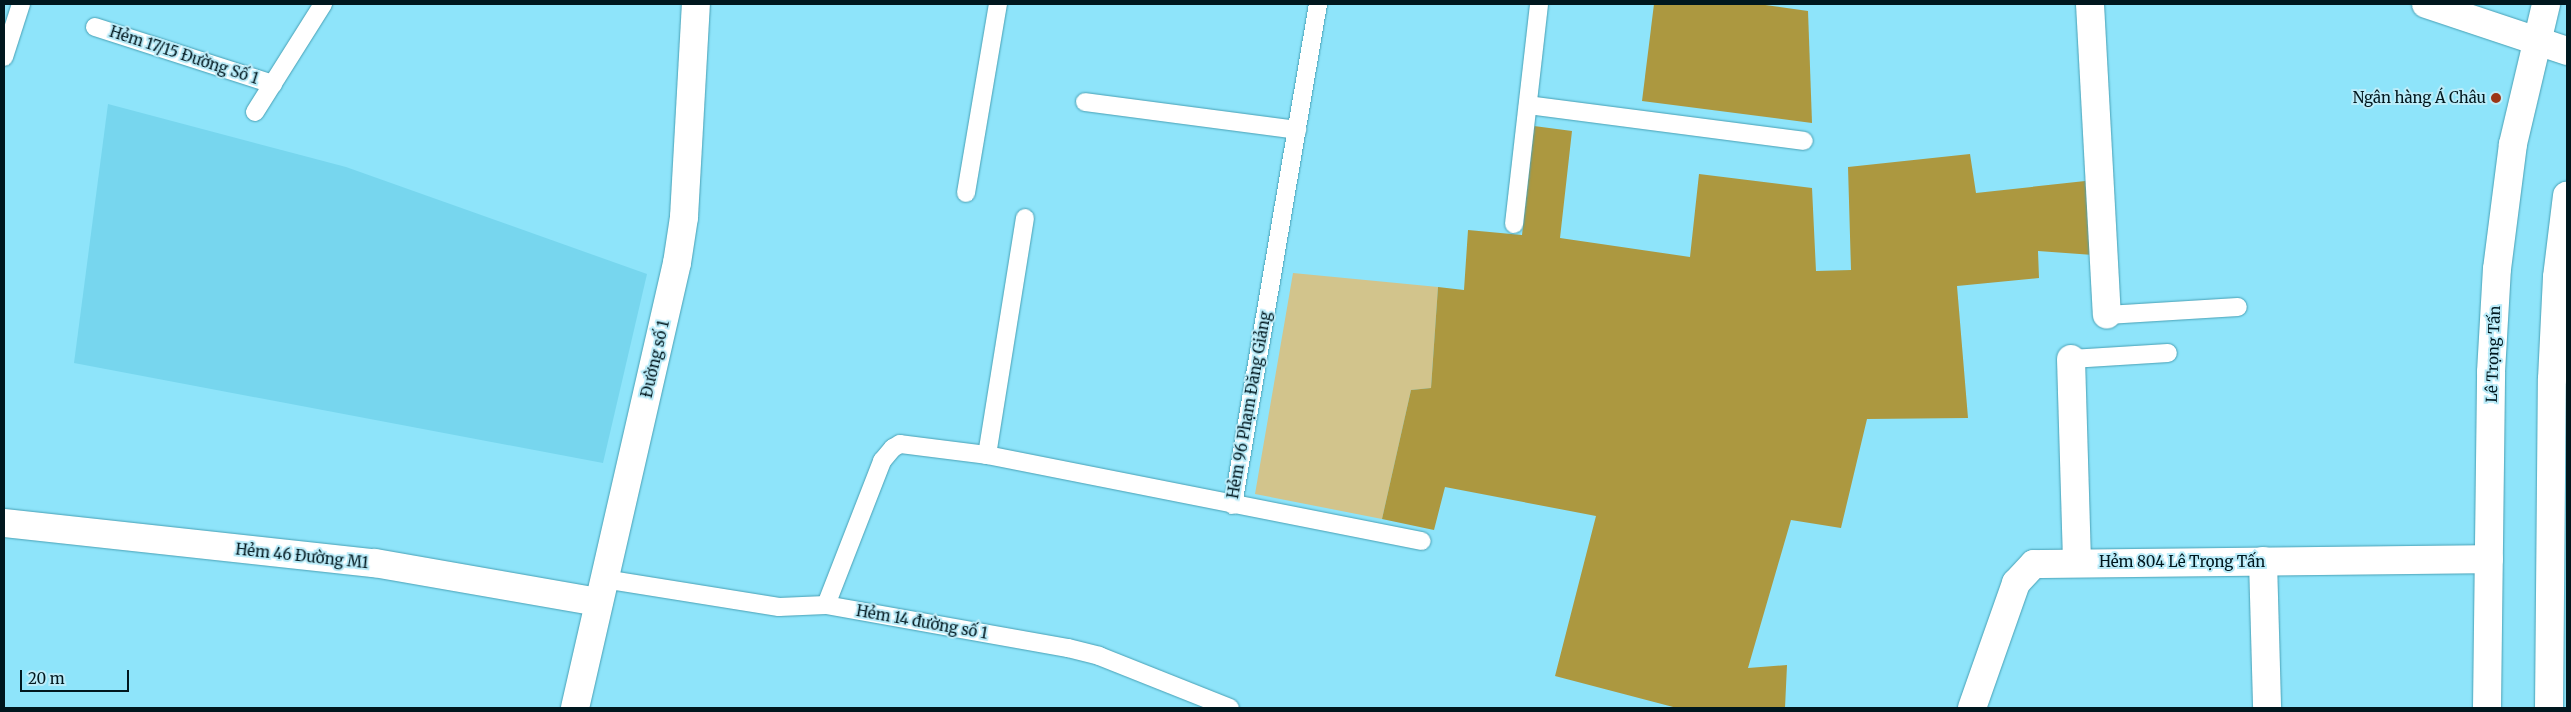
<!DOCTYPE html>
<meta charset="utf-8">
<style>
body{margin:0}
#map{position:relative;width:2571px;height:712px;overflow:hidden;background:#8ee4fa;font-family:Merriweather,serif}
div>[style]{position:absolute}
.built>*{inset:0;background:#77d6ee}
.green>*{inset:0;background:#d2c48c}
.forest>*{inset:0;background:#ac9840}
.roads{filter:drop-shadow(0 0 1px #48a0b5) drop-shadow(0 0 1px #48a0b5)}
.lane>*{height:18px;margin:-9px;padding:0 9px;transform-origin:9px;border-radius:9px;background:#fff}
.street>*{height:28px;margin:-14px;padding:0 14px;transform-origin:14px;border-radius:14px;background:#fff}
.secondary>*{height:28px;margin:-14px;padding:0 14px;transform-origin:14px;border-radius:14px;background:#fff}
.dots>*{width:14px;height:14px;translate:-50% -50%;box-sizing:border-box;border:2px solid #bbecf9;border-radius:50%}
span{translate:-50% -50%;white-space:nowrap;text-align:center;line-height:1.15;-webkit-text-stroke:4px #bbecf9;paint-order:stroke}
.street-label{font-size:15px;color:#00171e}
.poi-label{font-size:15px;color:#00171e}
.right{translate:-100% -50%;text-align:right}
.frame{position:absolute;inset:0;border:5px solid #00171e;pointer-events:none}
.scale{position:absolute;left:20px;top:670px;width:109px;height:22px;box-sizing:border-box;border:2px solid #00171e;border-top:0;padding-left:6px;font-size:15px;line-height:18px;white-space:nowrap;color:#00171e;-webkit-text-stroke:4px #bbecf9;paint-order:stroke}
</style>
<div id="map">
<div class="built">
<i style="clip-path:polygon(108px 104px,346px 167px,647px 274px,603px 463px,74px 363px)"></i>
</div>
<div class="green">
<i style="clip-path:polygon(1293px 273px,1438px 287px,1431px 388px,1411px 390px,1382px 519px,1255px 494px)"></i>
</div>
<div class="forest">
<i style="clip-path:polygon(1654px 4px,1758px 4px,1808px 11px,1812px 123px,1642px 101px)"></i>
<i style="clip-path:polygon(1534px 126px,1572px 131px,1560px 238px,1690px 257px,1699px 174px,1812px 188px,1816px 271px,1851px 270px,1848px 167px,1970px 154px,1976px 193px,2113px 178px,2114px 223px,2107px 256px,2038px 251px,2039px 278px,1957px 286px,1968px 418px,1867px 419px,1841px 528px,1791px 520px,1748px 668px,1787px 665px,1785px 708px,1677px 708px,1555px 676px,1596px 516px,1445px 487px,1434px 530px,1382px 519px,1411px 390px,1431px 388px,1438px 287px,1464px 290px,1468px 230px,1522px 235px)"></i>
</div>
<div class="roads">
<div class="lane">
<i style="left:95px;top:27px;width:187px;rotate:17.8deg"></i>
<i style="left:4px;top:57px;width:56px;rotate:-72.2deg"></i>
<i style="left:1085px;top:102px;width:214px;rotate:7.5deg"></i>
<i style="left:1528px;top:105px;width:278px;rotate:7.4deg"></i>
<i style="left:255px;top:112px;width:128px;rotate:-57.8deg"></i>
<i style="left:966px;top:193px;width:192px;rotate:-80.4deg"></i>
<i style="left:1514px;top:224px;width:221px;rotate:-83.5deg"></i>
<i style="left:2107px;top:315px;width:131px;rotate:-3.5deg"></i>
<i style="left:2071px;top:359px;width:97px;rotate:-3.5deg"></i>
<i style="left:987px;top:455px;width:240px;rotate:-80.9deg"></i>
<i style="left:1233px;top:505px;width:508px;rotate:-80.37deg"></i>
<i style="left:604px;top:579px;width:177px;rotate:9.1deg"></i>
<i style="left:779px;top:607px;width:47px;rotate:-2.4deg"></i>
<i style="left:826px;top:605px;width:246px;rotate:10.1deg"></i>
<i style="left:1068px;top:648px;width:32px;rotate:14deg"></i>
<i style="left:1099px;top:656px;width:141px;rotate:21.7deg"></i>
<i style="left:826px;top:605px;width:155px;rotate:-68.7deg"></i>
<i style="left:882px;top:461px;width:17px;rotate:-50deg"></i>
<i style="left:893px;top:448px;width:8px;rotate:-30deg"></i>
<i style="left:900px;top:444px;width:88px;rotate:7.2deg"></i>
<i style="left:987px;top:455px;width:443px;rotate:11.2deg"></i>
</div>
<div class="street">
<i style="left:2090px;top:4px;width:311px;rotate:86.9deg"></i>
<i style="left:2071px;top:359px;width:203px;rotate:88.3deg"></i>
<i style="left:4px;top:523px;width:373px;rotate:6.2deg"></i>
<i style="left:375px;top:563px;width:227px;rotate:9.9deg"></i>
<i style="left:2263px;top:561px;width:147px;rotate:88.4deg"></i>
<i style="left:575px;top:708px;width:457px;rotate:-77.1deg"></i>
<i style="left:677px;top:263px;width:47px;rotate:-81.3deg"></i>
<i style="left:684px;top:217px;width:213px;rotate:-86.8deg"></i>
<i style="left:1972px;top:708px;width:133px;rotate:-70.6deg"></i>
<i style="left:2016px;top:583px;width:26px;rotate:-47deg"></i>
<i style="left:2034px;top:564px;width:455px;rotate:-0.6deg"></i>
</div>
<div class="secondary">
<i style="left:2426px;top:4px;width:149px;rotate:18.4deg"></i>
<i style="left:2487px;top:708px;width:336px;rotate:-89.3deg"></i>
<i style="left:2491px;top:372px;width:103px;rotate:-86.7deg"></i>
<i style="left:2497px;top:269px;width:126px;rotate:-82.7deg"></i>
<i style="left:2513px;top:144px;width:144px;rotate:-76.7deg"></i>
<i style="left:2549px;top:708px;width:329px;rotate:-89.5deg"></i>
<i style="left:2552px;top:379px;width:102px;rotate:-87.2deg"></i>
<i style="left:2557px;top:277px;width:82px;rotate:-83deg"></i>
</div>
</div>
<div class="dots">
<i style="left:2496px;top:98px;background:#9c3516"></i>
</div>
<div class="street-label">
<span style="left:184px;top:55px;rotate:18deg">Hẻm 17/15 Đường Số 1</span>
<span style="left:2493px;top:354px;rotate:-88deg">Lê Trọng Tấn</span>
<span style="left:655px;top:359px;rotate:-77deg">Đường số 1</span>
<span style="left:1249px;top:405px;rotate:-80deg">Hẻm 96 Phạm Đăng Giảng</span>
<span style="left:302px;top:556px;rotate:6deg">Hẻm 46 Đường M1</span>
<span style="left:2182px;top:562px">Hẻm 804 Lê Trọng Tấn</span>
<span style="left:922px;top:622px;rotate:10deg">Hẻm 14 đường số 1</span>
</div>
<div class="poi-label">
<span class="right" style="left:2486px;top:98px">Ngân hàng Á Châu</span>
</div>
<div class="frame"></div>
<div class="scale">20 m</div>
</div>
